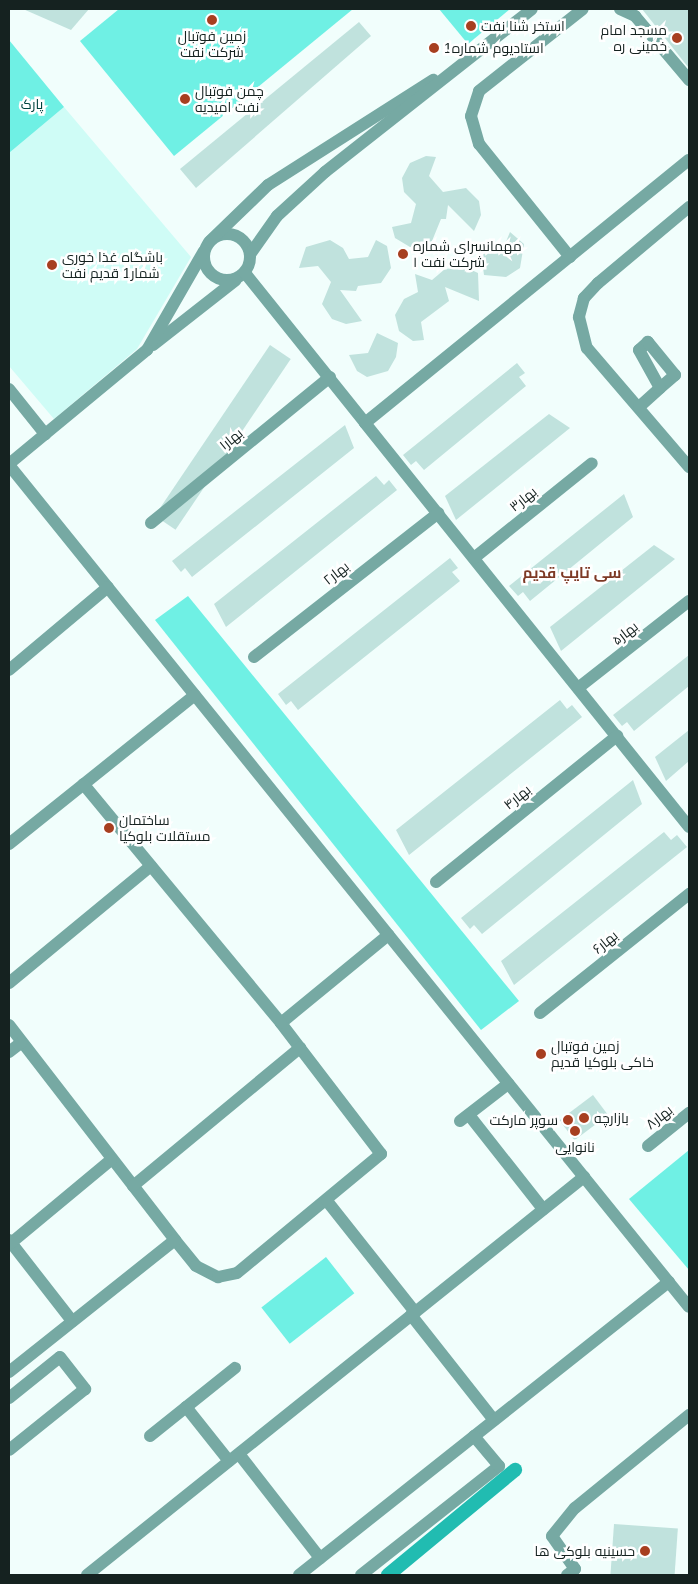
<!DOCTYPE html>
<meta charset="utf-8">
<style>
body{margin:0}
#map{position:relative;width:698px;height:1584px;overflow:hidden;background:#f1fefc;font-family:Helvetica,Cairo,sans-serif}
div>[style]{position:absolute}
.built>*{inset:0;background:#cffcf6}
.green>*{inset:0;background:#6ff0e4;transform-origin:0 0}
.canal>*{height:14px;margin:-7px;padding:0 7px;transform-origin:7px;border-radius:7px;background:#21bcb1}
.building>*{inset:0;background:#c0e2dd;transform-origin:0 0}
.minor>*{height:12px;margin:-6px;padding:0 6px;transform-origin:6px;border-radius:6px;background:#76a9a3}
.minor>.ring{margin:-6px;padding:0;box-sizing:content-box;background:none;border:12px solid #76a9a3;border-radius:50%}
.tertiary>*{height:12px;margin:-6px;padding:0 6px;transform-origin:6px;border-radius:6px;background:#76a9a3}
.dots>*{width:14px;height:14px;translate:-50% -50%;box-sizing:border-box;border:2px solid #fff;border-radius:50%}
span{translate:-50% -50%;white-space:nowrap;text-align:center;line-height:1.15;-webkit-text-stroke:5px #fff;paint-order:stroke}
.poi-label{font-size:14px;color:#152220}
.left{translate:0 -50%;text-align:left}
.right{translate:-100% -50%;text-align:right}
.park-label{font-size:14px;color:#00433e}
.street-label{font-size:14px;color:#152220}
.neighbourhood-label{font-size:15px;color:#7d3925;font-weight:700}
.frame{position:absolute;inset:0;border:10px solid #152220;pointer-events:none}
</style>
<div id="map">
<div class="built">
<i style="clip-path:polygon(64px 107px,191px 257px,137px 349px,54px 419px,9px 366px,9px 153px)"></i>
</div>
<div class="green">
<i style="clip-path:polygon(119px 9px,353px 9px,174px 156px,80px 41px)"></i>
<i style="clip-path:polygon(439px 9px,510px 9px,468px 44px)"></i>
<i style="clip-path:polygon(9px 40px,64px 107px,9px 153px)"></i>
<i style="clip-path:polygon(188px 596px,519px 1001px,481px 1030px,155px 620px)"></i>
<i style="clip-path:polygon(689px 1150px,689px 1270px,629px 1199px)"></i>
<i style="left:326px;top:1257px;width:46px;height:82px;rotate:52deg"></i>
</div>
<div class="canal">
<i style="left:388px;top:1575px;width:165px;rotate:-39.6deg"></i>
</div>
<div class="building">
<i style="clip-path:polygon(23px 9px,89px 9px,71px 30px)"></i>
<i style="clip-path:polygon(642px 9px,689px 9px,689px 68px,684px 62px)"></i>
<i style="clip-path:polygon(359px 22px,371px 36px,196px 188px,180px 169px)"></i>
<i style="clip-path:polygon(426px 156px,436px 157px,429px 176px,443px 192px,466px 188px,479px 201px,481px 215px,474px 231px,448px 205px,446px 219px,441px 219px,432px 241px,410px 247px,395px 238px,392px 227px,411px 223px,416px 204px,404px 192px,402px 178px,410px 163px)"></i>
<i style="clip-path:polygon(510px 232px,524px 244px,520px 268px,506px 277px,484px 275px,481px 252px,503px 249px)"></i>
<i style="clip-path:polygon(330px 240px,343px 248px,349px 259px,368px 257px,376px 240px,387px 246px,391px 268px,381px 283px,358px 286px,356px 291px,340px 290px,362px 321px,346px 324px,332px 319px,322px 304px,331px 282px,318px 266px,299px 268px,306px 247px)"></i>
<i style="clip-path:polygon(465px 267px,478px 273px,479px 301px,445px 287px,449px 301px,421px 322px,424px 340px,413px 341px,399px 331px,395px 315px,404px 299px,418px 292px,415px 274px,432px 280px,445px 269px)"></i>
<i style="clip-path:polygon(377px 333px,398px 343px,396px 357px,388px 371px,367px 377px,357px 371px,349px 355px,368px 353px)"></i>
<i style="left:270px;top:345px;width:25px;height:206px;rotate:34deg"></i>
<i style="clip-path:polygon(517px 363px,525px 373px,519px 377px,526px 386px,424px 470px,416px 461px,411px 465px,403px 455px)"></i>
<i style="clip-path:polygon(549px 414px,570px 428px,456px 520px,445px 496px)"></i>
<i style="clip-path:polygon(345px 425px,354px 448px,192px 577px,185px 568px,181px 572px,172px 561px)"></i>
<i style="clip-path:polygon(376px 476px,384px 485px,389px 480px,397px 490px,226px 627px,214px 604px)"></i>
<i style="clip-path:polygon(624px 494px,633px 517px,530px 601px,523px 592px,518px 596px,509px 586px)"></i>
<i style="clip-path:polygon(654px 545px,675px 559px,561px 651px,550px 627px)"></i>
<i style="clip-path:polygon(450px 558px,458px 568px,452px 572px,460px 581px,298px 710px,291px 701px,286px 705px,278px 694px)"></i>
<i style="clip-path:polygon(689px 655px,689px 686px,634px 731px,627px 722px,622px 726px,613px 715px)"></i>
<i style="clip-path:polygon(560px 700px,567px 709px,572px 705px,582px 717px,409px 855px,396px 830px)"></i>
<i style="clip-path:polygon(689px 730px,689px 761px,666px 781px,655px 757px)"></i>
<i style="clip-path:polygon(633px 780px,642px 804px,482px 934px,474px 925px,470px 929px,461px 918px)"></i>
<i style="clip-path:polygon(664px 832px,671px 840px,677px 835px,687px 847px,514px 985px,501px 961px)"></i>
<i style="left:593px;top:1095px;width:25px;height:42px;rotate:53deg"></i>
<i style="left:614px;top:1524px;width:64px;height:51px;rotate:4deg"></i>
</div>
<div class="minor">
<i style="left:620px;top:9px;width:17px;rotate:25deg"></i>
<i style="left:635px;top:16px;width:84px;rotate:49.8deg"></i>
<i style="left:689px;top:207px;width:119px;rotate:140.1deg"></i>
<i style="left:598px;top:283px;width:21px;rotate:133deg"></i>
<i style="left:584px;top:298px;width:20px;rotate:105deg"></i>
<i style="left:579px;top:317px;width:32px;rotate:76deg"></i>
<i style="left:587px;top:348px;width:157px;rotate:49.4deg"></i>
<i class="ring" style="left:204px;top:234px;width:34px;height:34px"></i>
<i style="left:209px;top:242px;width:82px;rotate:-44deg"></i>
<i style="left:268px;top:185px;width:196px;rotate:-32.5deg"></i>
<i style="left:251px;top:253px;width:45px;rotate:-54.9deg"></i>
<i style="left:277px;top:216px;width:65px;rotate:-42.5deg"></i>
<i style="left:325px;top:172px;width:263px;rotate:-38.2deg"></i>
<i style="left:570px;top:257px;width:145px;rotate:-128.8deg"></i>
<i style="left:479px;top:144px;width:29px;rotate:-106deg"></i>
<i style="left:471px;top:116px;width:26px;rotate:-72deg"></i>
<i style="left:479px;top:91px;width:132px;rotate:-38.3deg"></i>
<i style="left:245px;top:273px;width:192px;rotate:51.3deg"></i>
<i style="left:365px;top:423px;width:417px;rotate:-39.1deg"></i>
<i style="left:153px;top:345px;width:105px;rotate:-38.1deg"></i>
<i style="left:147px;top:350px;width:114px;rotate:-60.1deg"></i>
<i style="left:9px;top:389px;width:58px;rotate:51.3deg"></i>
<i style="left:639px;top:407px;width:28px;rotate:-42deg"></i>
<i style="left:660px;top:388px;width:20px;rotate:-41deg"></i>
<i style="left:675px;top:375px;width:43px;rotate:-129.3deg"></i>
<i style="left:648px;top:342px;width:12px;rotate:138deg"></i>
<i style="left:639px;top:350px;width:43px;rotate:61.1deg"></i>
<i style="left:365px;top:423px;width:518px;rotate:51.27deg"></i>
<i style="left:9px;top:465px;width:1082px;rotate:51.08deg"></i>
<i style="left:151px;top:523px;width:231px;rotate:-39.2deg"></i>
<i style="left:474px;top:558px;width:151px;rotate:-38.8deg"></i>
<i style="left:254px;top:657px;width:234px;rotate:-38deg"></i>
<i style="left:9px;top:670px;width:129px;rotate:-40deg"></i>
<i style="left:578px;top:688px;width:141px;rotate:-38.1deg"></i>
<i style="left:9px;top:844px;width:238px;rotate:-38.7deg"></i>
<i style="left:436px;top:882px;width:233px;rotate:-38.9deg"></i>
<i style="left:9px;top:983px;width:184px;rotate:-39.5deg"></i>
<i style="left:540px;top:1013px;width:191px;rotate:-38.6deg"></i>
<i style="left:281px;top:1023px;width:139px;rotate:-39.4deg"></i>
<i style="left:9px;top:1025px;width:272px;rotate:52.3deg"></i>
<i style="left:175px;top:1240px;width:33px;rotate:51deg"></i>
<i style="left:196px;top:1266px;width:25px;rotate:27deg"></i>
<i style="left:218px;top:1277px;width:19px;rotate:-12deg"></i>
<i style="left:237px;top:1273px;width:187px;rotate:-39.6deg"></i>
<i style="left:381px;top:1154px;width:165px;rotate:-127.4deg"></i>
<i style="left:281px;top:1023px;width:310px;rotate:-129.6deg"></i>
<i style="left:9px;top:1052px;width:16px;rotate:-38deg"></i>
<i style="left:469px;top:1115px;width:120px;rotate:51.8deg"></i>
<i style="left:460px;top:1121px;width:61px;rotate:-37.6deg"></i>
<i style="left:648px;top:1146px;width:53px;rotate:-38.8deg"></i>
<i style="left:133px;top:1186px;width:217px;rotate:-39.6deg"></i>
<i style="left:327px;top:1201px;width:142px;rotate:51.6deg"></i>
<i style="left:9px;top:1240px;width:103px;rotate:52.1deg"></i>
<i style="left:11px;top:1243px;width:130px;rotate:-39.7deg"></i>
<i style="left:411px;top:1315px;width:134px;rotate:51.7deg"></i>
<i style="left:9px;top:1372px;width:212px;rotate:-38.5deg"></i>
<i style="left:9px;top:1398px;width:65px;rotate:-38.8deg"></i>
<i style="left:60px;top:1357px;width:41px;rotate:52deg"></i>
<i style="left:85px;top:1389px;width:97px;rotate:141.2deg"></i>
<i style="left:186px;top:1407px;width:69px;rotate:51.5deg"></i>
<i style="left:150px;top:1436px;width:109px;rotate:-38.7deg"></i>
<i style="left:239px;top:1454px;width:132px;rotate:52.1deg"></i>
<i style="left:87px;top:1575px;width:637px;rotate:-38.69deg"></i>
<i style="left:299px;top:1575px;width:472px;rotate:-38.4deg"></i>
<i style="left:361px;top:1575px;width:176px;rotate:-38.3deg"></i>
<i style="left:499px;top:1466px;width:39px;rotate:-130deg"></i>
<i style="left:567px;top:1575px;width:10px;rotate:-37deg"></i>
<i style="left:575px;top:1569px;width:40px;rotate:-124.9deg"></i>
<i style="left:552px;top:1536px;width:36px;rotate:-51deg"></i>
<i style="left:575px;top:1508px;width:147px;rotate:-39.2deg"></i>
</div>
<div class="tertiary">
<i style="left:9px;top:464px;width:179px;rotate:-39.6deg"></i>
</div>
<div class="dots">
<i style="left:212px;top:20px;background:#a73f20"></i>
<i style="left:471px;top:26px;background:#a73f20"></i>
<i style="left:677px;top:38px;background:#a73f20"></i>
<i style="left:434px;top:48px;background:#a73f20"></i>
<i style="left:185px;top:99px;background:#a73f20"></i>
<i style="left:403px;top:254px;background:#a73f20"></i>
<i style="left:52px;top:265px;background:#a73f20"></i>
<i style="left:109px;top:828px;background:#a73f20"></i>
<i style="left:541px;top:1054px;background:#a73f20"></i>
<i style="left:584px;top:1118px;background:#a73f20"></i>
<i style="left:568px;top:1120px;background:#a73f20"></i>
<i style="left:575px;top:1131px;background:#a73f20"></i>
<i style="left:645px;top:1551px;background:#a73f20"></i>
</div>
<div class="poi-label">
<span class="left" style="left:481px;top:26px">استخر شنا نفت</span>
<span class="right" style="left:667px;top:38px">مسجد امام<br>خمینی ره</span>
<span style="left:212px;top:44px">زمین فوتبال<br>شرکت نفت</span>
<span class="left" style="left:444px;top:48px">استادیوم شماره1</span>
<span class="left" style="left:195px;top:99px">چمن فوتبال<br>نفت امیدیه</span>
<span class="left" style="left:413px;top:254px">مهمانسرای شماره<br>۱ شرکت نفت</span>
<span class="left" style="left:62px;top:265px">باشگاه غذا خوری<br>شمار1 قدیم نفت</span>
<span class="left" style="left:119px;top:828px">ساختمان<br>مستقلات بلوکیا</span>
<span class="left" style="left:551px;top:1054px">زمین فوتبال<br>خاکی بلوکیا قدیم</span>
<span class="left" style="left:594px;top:1118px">بازارچه</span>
<span class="right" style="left:558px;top:1120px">سوپر مارکت</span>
<span style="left:575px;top:1147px">نانوایی</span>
<span class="right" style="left:635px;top:1551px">حسینیه بلوکی ها</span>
</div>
<div class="park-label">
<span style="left:32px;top:104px">پارک</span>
</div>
<div class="street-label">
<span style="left:231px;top:439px;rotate:-39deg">بهار۱</span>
<span style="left:523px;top:499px;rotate:-39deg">بهار۳</span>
<span style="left:336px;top:573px;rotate:-38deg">بهار۲</span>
<span style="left:625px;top:633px;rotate:-38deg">بهار۵</span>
<span style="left:517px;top:797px;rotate:-39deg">بهار۴</span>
<span style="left:605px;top:942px;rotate:-39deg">بهار۶</span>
<span style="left:659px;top:1117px;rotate:-38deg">بهار۸</span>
</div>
<div class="neighbourhood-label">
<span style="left:572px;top:573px">سی تایپ قدیم</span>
</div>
<div class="frame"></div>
</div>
